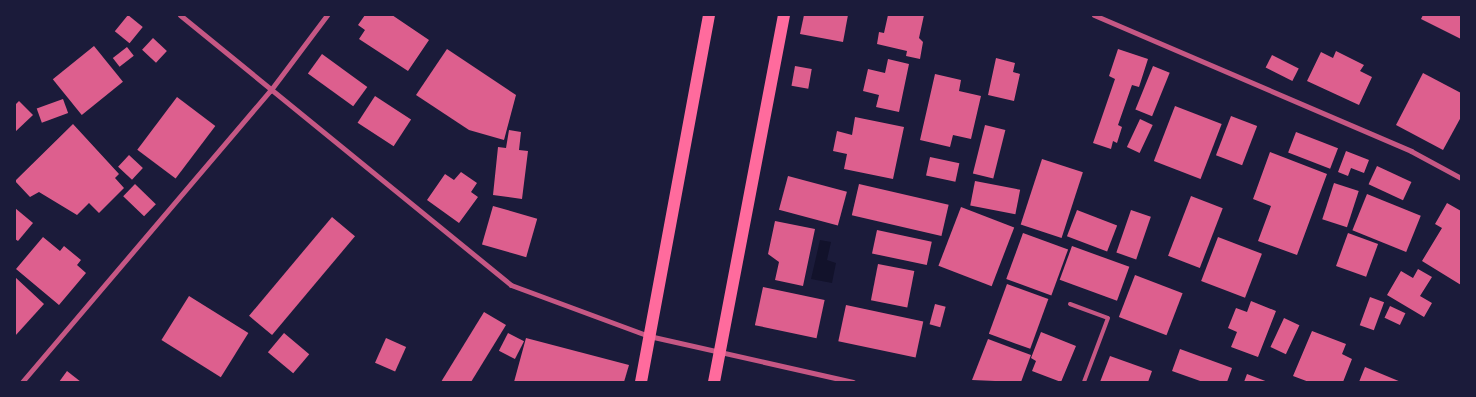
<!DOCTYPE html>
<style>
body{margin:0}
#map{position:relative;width:1476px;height:397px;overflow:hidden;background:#1b1b3a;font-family:Ubuntu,sans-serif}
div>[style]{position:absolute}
.water>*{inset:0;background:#12122b}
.building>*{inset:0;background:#dd5f8e;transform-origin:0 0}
.service>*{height:4px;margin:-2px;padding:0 2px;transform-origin:2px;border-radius:2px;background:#c65784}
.minor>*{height:5px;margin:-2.5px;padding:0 2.5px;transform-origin:2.5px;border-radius:2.5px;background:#c65784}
.primary>*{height:12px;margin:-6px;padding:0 6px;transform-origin:6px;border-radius:6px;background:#ff6b9d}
span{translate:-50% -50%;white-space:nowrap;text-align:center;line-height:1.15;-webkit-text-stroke:4.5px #1b1b3a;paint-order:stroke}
.frame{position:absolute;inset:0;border:16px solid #1b1b3a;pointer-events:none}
</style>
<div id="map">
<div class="water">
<i style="clip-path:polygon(820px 240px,831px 242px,827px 260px,836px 263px,832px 283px,811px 279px)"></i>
</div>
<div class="building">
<i style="left:128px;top:15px;width:19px;height:21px;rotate:39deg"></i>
<i style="clip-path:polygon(365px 15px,392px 15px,429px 40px,408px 71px,359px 39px,365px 30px,358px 25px)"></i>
<i style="clip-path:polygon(804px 15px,848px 15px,843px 42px,800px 34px)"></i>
<i style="clip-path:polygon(888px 15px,924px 15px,919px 38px,923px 42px,920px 59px,906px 56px,907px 51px,877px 44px,879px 32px,884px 33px)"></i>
<i style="clip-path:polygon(1423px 15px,1461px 15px,1461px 39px,1421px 19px)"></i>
<i style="left:153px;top:38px;width:19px;height:16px;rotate:43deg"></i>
<i style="left:94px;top:46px;width:46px;height:53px;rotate:51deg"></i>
<i style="left:127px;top:47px;width:11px;height:18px;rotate:52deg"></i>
<i style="clip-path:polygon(447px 49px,516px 95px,504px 140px,469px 130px,416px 95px)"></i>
<i style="clip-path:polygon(1118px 49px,1148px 59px,1139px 87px,1132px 85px,1118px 125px,1122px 127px,1117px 143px,1113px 141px,1111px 149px,1093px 143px,1115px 79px,1109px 76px)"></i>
<i style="clip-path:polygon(1336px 51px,1364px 65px,1360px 71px,1372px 77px,1359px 105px,1307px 81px,1321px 52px,1333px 58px)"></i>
<i style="left:322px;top:54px;width:56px;height:24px;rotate:36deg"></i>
<i style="left:1272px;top:55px;width:30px;height:14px;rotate:27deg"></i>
<i style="clip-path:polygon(996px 58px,1015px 63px,1013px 72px,1020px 74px,1014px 101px,988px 95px)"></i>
<i style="clip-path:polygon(888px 59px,909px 64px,899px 112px,876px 107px,879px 95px,863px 91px,868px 69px,885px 73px)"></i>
<i style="left:795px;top:66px;width:17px;height:20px;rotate:10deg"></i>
<i style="left:1153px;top:66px;width:18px;height:47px;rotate:22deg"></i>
<i style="clip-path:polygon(1423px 73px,1461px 93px,1461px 117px,1443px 150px,1396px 125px)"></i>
<i style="clip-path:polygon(935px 74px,961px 80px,959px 91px,981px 96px,971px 139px,953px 135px,950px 147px,920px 140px)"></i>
<i style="left:375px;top:96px;width:43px;height:32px;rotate:33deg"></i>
<i style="left:177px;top:97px;width:48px;height:66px;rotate:37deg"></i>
<i style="left:63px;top:99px;width:15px;height:28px;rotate:70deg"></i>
<i style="clip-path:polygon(19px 101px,33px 115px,15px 132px,15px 105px)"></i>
<i style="left:1175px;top:106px;width:50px;height:59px;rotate:21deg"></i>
<i style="left:1231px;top:116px;width:28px;height:42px;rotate:21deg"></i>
<i style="clip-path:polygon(855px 117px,904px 127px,893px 179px,844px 169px,847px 154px,833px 151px,837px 131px,852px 135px)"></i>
<i style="left:1140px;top:119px;width:14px;height:31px;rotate:25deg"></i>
<i style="clip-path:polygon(73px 124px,119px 174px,115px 178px,124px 188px,99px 213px,89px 203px,77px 215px,39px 192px,30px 197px,15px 181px)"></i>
<i style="left:985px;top:125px;width:21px;height:50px;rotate:14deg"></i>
<i style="clip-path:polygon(509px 130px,521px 132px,519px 150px,528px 151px,522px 199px,493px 195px,498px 147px,506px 148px)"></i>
<i style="left:1296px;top:132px;width:45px;height:22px;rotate:21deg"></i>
<i style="clip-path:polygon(1346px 151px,1369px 160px,1364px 173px,1351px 168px,1348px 176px,1338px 172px)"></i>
<i style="clip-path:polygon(1270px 152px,1327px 174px,1297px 255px,1258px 241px,1271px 206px,1253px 199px)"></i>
<i style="left:129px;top:155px;width:19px;height:16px;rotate:43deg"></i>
<i style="left:930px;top:157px;width:30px;height:19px;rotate:12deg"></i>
<i style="left:1042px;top:159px;width:43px;height:69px;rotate:18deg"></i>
<i style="left:1377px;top:166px;width:38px;height:20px;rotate:25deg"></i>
<i style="clip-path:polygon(461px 172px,477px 183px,471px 192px,478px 197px,459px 223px,427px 200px,445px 174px,454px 180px)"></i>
<i style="left:788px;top:176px;width:61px;height:35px;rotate:15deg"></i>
<i style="left:975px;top:181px;width:46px;height:25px;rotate:11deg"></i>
<i style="left:1334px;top:183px;width:26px;height:38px;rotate:18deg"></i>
<i style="left:135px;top:184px;width:29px;height:17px;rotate:44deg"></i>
<i style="left:859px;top:184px;width:92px;height:32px;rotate:13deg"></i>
<i style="left:1367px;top:194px;width:58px;height:39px;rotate:22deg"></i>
<i style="left:1191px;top:196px;width:34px;height:64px;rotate:21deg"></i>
<i style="clip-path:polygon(1447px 203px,1461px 211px,1461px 285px,1422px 261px,1442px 228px,1435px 224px)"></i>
<i style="left:493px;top:206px;width:46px;height:40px;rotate:16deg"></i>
<i style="left:961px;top:207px;width:57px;height:63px;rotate:21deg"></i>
<i style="clip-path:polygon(15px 208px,33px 223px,18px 241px,15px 239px)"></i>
<i style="left:1077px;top:210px;width:43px;height:28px;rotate:21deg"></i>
<i style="left:1131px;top:210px;width:21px;height:45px;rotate:19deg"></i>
<i style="left:332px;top:217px;width:30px;height:129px;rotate:40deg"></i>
<i style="clip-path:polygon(775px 221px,815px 229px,803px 286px,775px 280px,779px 262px,768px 254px)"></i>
<i style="left:877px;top:230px;width:56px;height:24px;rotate:12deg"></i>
<i style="left:1023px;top:233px;width:48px;height:49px;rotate:20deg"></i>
<i style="left:1348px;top:233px;width:32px;height:35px;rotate:20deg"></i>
<i style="clip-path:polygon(43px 237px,60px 251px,64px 246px,81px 260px,77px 265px,86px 273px,59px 305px,16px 269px)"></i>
<i style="left:1218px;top:237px;width:47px;height:47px;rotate:21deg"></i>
<i style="left:1072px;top:246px;width:61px;height:36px;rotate:20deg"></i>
<i style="left:878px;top:264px;width:37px;height:37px;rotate:11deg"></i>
<i style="clip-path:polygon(1418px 269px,1432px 277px,1420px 296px,1432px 303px,1424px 317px,1387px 295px,1401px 271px,1413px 278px)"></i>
<i style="left:1135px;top:275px;width:51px;height:45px;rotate:21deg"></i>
<i style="clip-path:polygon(15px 277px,44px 304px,15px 336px)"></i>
<i style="left:1007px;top:284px;width:44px;height:53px;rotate:20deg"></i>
<i style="left:763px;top:287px;width:63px;height:39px;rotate:12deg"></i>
<i style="left:189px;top:296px;width:70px;height:52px;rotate:32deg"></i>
<i style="left:1370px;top:297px;width:15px;height:30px;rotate:20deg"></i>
<i style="clip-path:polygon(1251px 301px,1276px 311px,1258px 357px,1231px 347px,1237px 332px,1228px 328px,1236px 308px,1247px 312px)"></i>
<i style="left:935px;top:304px;width:11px;height:21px;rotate:15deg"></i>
<i style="left:846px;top:305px;width:79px;height:37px;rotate:12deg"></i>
<i style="left:1390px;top:306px;width:17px;height:13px;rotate:25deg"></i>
<i style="clip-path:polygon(484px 312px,506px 325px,471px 382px,441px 382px)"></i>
<i style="left:1284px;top:318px;width:17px;height:32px;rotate:25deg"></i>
<i style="clip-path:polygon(1312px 331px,1346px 344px,1342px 354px,1352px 359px,1343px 382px,1309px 382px,1293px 376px)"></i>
<i style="clip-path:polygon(1041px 332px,1076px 346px,1061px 382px,1032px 371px,1036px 361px,1031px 358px)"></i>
<i style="left:284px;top:333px;width:33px;height:25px;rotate:40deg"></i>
<i style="left:508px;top:333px;width:18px;height:20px;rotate:27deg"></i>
<i style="left:386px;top:338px;width:22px;height:27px;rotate:24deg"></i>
<i style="clip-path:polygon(526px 338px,629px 365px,624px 382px,514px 382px)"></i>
<i style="clip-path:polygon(988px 339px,1031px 355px,1021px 382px,972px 380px)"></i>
<i style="clip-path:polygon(1180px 349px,1232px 368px,1227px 382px,1203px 382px,1172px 371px)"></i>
<i style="clip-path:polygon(1110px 356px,1152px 371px,1148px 382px,1100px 382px)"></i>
<i style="clip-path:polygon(1365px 367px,1401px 382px,1359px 382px)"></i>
<i style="clip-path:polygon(67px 371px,81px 382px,59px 382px)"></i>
<i style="clip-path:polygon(1247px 374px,1268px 382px,1244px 382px)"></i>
</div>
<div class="service">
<i style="left:1070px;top:304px;width:40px;rotate:20.2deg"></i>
<i style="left:1108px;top:318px;width:68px;rotate:110.6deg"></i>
</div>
<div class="minor">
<i style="left:180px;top:15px;width:427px;rotate:39.2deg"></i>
<i style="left:511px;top:285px;width:147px;rotate:20.3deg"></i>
<i style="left:649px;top:336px;width:209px;rotate:12.7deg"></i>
<i style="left:1094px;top:15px;width:345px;rotate:23.2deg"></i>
<i style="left:1411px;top:151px;width:57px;rotate:28.4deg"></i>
<i style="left:22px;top:382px;width:382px;rotate:-49.6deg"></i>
<i style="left:270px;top:91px;width:95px;rotate:-53.1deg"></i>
</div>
<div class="primary">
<i style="left:641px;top:382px;width:373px;rotate:-79.5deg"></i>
<i style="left:714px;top:382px;width:374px;rotate:-79.2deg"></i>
</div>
<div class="frame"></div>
</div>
